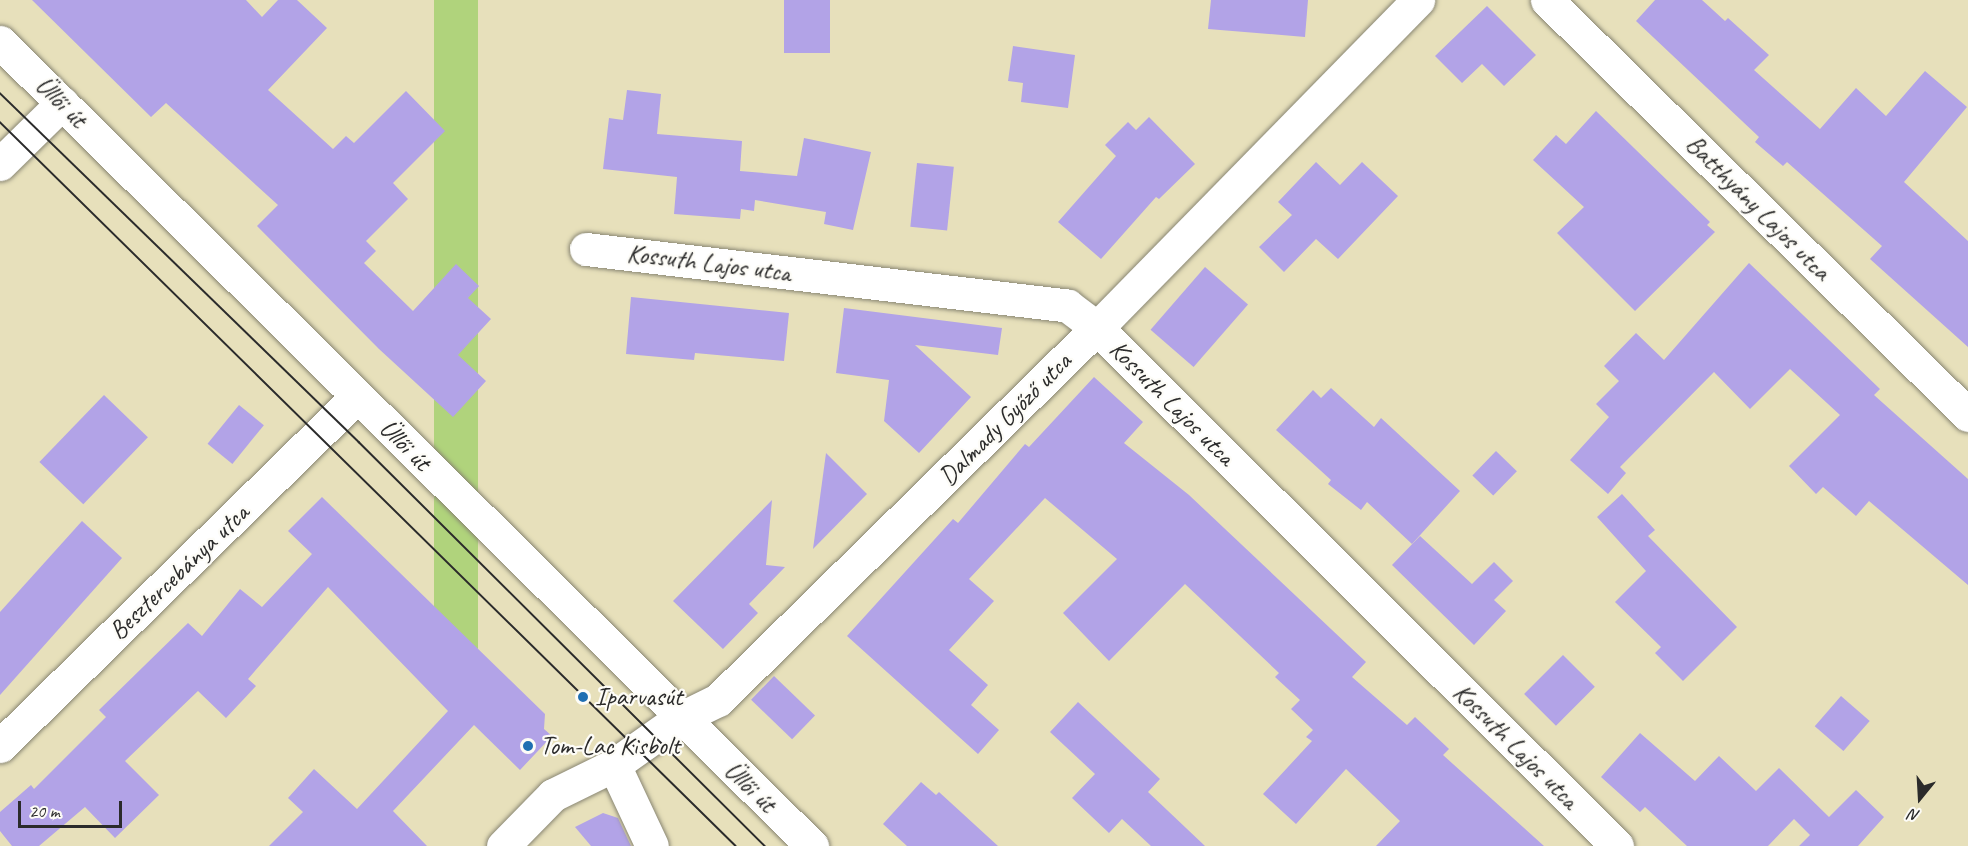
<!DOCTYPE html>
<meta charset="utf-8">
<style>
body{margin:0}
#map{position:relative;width:1968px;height:846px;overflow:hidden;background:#e7e0bb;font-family:Caveat,sans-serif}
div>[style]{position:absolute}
.green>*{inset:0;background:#b0d37c;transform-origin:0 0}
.building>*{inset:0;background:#b2a3e7;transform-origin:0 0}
.roads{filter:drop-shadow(0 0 2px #898673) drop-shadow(0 0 2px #898673)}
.minor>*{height:33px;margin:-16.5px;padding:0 16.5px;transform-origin:16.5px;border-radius:16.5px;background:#fff}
.major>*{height:33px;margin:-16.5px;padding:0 16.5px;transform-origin:16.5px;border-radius:16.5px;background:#fff}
.tram>*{height:1.5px;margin:-0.75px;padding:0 0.75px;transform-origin:0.75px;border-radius:0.75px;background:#2b2b2b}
.dots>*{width:16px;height:16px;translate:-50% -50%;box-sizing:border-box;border:3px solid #fdfcf7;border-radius:50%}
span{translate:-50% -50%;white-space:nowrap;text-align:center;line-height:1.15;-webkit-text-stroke:4.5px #fdfcf7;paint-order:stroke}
.street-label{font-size:26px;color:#2b2b2b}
.poi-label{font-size:26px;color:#2b2b2b}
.left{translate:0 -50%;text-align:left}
.north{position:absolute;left:1890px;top:768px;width:60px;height:60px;-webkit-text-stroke:4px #fdfcf7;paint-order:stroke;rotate:198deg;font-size:16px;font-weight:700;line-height:24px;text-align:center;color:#2b2b2b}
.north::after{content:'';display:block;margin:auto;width:21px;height:27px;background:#2b2b2b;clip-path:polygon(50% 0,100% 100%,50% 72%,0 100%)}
.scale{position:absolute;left:18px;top:801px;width:104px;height:27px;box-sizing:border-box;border:3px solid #2b2b2b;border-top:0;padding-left:8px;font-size:18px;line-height:21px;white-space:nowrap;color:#2b2b2b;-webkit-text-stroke:4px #fdfcf7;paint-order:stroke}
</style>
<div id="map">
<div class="green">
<i style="left:434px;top:0;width:44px;height:671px"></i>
</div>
<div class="building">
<i style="clip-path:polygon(32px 0,246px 0,262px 17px,278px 0,297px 0,327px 28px,268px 90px,333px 149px,346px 136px,354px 143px,406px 91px,445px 131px,393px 183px,408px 199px,366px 241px,376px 251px,364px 263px,413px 311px,456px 264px,479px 286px,468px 298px,491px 319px,458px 355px,486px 381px,453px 417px,379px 349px,257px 226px,278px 205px,166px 103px,151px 117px)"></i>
<i style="left:784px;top:0;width:46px;height:53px"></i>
<i style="clip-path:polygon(1211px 0,1308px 0,1305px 37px,1208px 29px)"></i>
<i style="clip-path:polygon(1655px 0,1702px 0,1725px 21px,1728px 18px,1769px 55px,1754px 70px,1820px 129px,1856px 88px,1886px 116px,1925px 71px,1967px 107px,1904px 182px,1968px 241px,1968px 347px,1870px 259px,1882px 246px,1787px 162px,1783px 166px,1755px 142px,1759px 137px,1636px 21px)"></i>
<i style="clip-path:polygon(1487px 6px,1536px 55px,1504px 86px,1482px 64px,1462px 83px,1435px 56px)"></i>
<i style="clip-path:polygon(1013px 46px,1075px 55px,1068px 108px,1021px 102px,1023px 83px,1008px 81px)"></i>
<i style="clip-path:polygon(627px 90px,661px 94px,657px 134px,742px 141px,740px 171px,797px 176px,804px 138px,871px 152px,853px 230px,824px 224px,826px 212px,755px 200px,754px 211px,741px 209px,740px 219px,674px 214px,677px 177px,603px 169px,609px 118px,623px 120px)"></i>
<i style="clip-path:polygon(1596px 111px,1710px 222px,1707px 225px,1715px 232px,1635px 311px,1557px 233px,1584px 207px,1533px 160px,1556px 135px,1566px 144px)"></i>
<i style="clip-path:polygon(1149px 117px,1195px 164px,1159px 199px,1156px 197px,1101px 259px,1058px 222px,1116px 156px,1105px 145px,1128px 122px,1136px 130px)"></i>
<i style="clip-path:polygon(1316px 162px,1340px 185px,1362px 162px,1398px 196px,1338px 259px,1316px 239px,1284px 272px,1259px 247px,1292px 215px,1278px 202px)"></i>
<i style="left:917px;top:163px;width:37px;height:64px;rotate:6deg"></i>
<i style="clip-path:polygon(1749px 263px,1880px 389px,1874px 395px,1968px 479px,1968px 585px,1869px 501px,1856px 516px,1823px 487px,1816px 494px,1789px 466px,1840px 415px,1790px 369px,1750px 409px,1714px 372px,1620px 467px,1626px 473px,1608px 494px,1570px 460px,1609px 417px,1596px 404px,1619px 381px,1604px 366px,1636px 333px,1664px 360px)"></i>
<i style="left:1205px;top:267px;width:57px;height:83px;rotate:41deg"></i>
<i style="clip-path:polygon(631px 297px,789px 313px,784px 361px,695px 353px,694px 360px,626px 354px)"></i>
<i style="clip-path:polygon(844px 308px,1002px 328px,998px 355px,915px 345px,971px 397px,919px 453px,884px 421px,889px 380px,836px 373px)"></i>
<i style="clip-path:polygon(1094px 377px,1143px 422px,1124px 443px,1189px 495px,1366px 662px,1352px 677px,1407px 725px,1415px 717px,1449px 749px,1443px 755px,1544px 846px,1376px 846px,1400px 821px,1346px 769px,1296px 824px,1263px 794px,1312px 741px,1306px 737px,1313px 730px,1291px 709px,1300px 700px,1275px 677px,1279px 673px,1185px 584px,1109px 661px,1063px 613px,1117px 559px,1045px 498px,969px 579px,994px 601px,949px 650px,988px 685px,971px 705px,999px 730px,978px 754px,847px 636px,953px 519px,958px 523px,1025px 444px,1029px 447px)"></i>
<i style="clip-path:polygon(1331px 388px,1374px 427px,1381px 418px,1460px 491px,1412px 544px,1367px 502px,1361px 510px,1328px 484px,1331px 480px,1276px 430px,1313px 390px,1321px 398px)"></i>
<i style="left:104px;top:395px;width:61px;height:93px;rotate:44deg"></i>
<i style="left:239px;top:405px;width:32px;height:50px;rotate:39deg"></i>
<i style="left:1496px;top:451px;width:29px;height:34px;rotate:44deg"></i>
<i style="clip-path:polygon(826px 453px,867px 494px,813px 549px)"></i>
<i style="clip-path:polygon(1622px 494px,1655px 530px,1648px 536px,1737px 627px,1683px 681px,1655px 653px,1661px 647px,1615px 602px,1646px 571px,1597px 517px)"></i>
<i style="clip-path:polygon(322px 497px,545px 714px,544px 729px,552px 736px,520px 770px,474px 725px,393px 811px,427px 846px,269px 846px,303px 812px,288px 798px,314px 769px,357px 809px,448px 711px,328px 587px,248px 679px,256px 686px,226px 718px,198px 691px,125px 761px,159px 795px,115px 838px,85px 807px,39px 846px,12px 846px,0 831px,0 812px,31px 785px,34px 789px,106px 717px,99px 710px,188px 623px,202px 636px,240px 589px,262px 607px,312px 554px,288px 531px)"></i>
<i style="clip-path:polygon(772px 500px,766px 565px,785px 567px,749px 604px,758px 613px,723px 649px,673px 601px)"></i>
<i style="clip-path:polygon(82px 521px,122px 558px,0 695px,0 612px)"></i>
<i style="clip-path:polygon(1420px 536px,1472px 584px,1494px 562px,1513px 581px,1494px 600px,1506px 611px,1474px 645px,1392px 565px)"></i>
<i style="left:1563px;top:655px;width:45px;height:55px;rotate:45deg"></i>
<i style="left:774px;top:676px;width:57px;height:33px;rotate:44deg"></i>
<i style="left:1841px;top:696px;width:38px;height:40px;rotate:41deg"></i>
<i style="clip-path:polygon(1078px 702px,1160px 779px,1148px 792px,1205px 846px,1151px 846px,1122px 819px,1109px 833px,1072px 798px,1095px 774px,1050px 732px)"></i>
<i style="clip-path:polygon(1640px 733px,1695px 781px,1719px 756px,1756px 791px,1779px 768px,1829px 817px,1856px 790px,1884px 817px,1858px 846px,1799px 846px,1810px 835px,1794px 819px,1768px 846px,1687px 846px,1645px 807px,1640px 812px,1601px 777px)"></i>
<i style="clip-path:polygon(921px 782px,936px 795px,939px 792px,998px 846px,907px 846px,883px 824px)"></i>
<i style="clip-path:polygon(603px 813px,618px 818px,631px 846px,591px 846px,575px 827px)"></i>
</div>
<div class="roads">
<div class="minor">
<i style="left:1547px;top:0;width:591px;rotate:44.59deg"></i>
<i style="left:0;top:164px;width:87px;rotate:-44.5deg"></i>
<i style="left:586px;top:249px;width:485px;rotate:6.7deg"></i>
<i style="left:1068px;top:306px;width:36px;rotate:37deg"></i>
<i style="left:1097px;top:328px;width:734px;rotate:44.89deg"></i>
<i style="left:0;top:746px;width:499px;rotate:-44.4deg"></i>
<i style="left:614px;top:765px;width:89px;rotate:64.9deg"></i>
<i style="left:503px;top:846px;width:71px;rotate:-45.6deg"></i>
<i style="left:553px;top:795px;width:68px;rotate:-26.2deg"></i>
<i style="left:614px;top:765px;width:80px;rotate:-35.3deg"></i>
<i style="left:679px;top:719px;width:43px;rotate:-26deg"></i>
<i style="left:718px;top:700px;width:531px;rotate:-44.47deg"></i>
<i style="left:1097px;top:328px;width:459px;rotate:-45.6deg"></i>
</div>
<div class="major">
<i style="left:0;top:42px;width:1143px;rotate:44.72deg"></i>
</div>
</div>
<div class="tram">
<i style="left:0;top:93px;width:501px;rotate:44.19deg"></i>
<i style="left:359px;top:442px;width:573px;rotate:44.86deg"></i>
<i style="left:0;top:122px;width:1032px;rotate:44.53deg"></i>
</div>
<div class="dots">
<i style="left:583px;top:697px;background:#1f6fb2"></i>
<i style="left:528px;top:746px;background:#1f6fb2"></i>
</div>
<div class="street-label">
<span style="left:61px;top:102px;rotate:45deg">Üllői út</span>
<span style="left:1758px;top:208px;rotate:45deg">Batthyány Lajos utca</span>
<span style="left:709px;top:263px;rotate:7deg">Kossuth Lajos utca</span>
<span style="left:1172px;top:403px;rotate:45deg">Kossuth Lajos utca</span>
<span style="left:1005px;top:419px;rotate:-45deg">Dalmady Győző utca</span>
<span style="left:405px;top:445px;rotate:45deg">Üllői út</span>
<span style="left:179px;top:572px;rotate:-44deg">Besztercebánya utca</span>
<span style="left:1516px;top:746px;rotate:45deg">Kossuth Lajos utca</span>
<span style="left:750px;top:787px;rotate:44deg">Üllői út</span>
</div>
<div class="poi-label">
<span class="left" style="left:595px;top:697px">Iparvasút</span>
<span class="left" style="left:540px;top:746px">Tom-Lac Kisbolt</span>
</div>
<div class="north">N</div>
<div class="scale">20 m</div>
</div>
